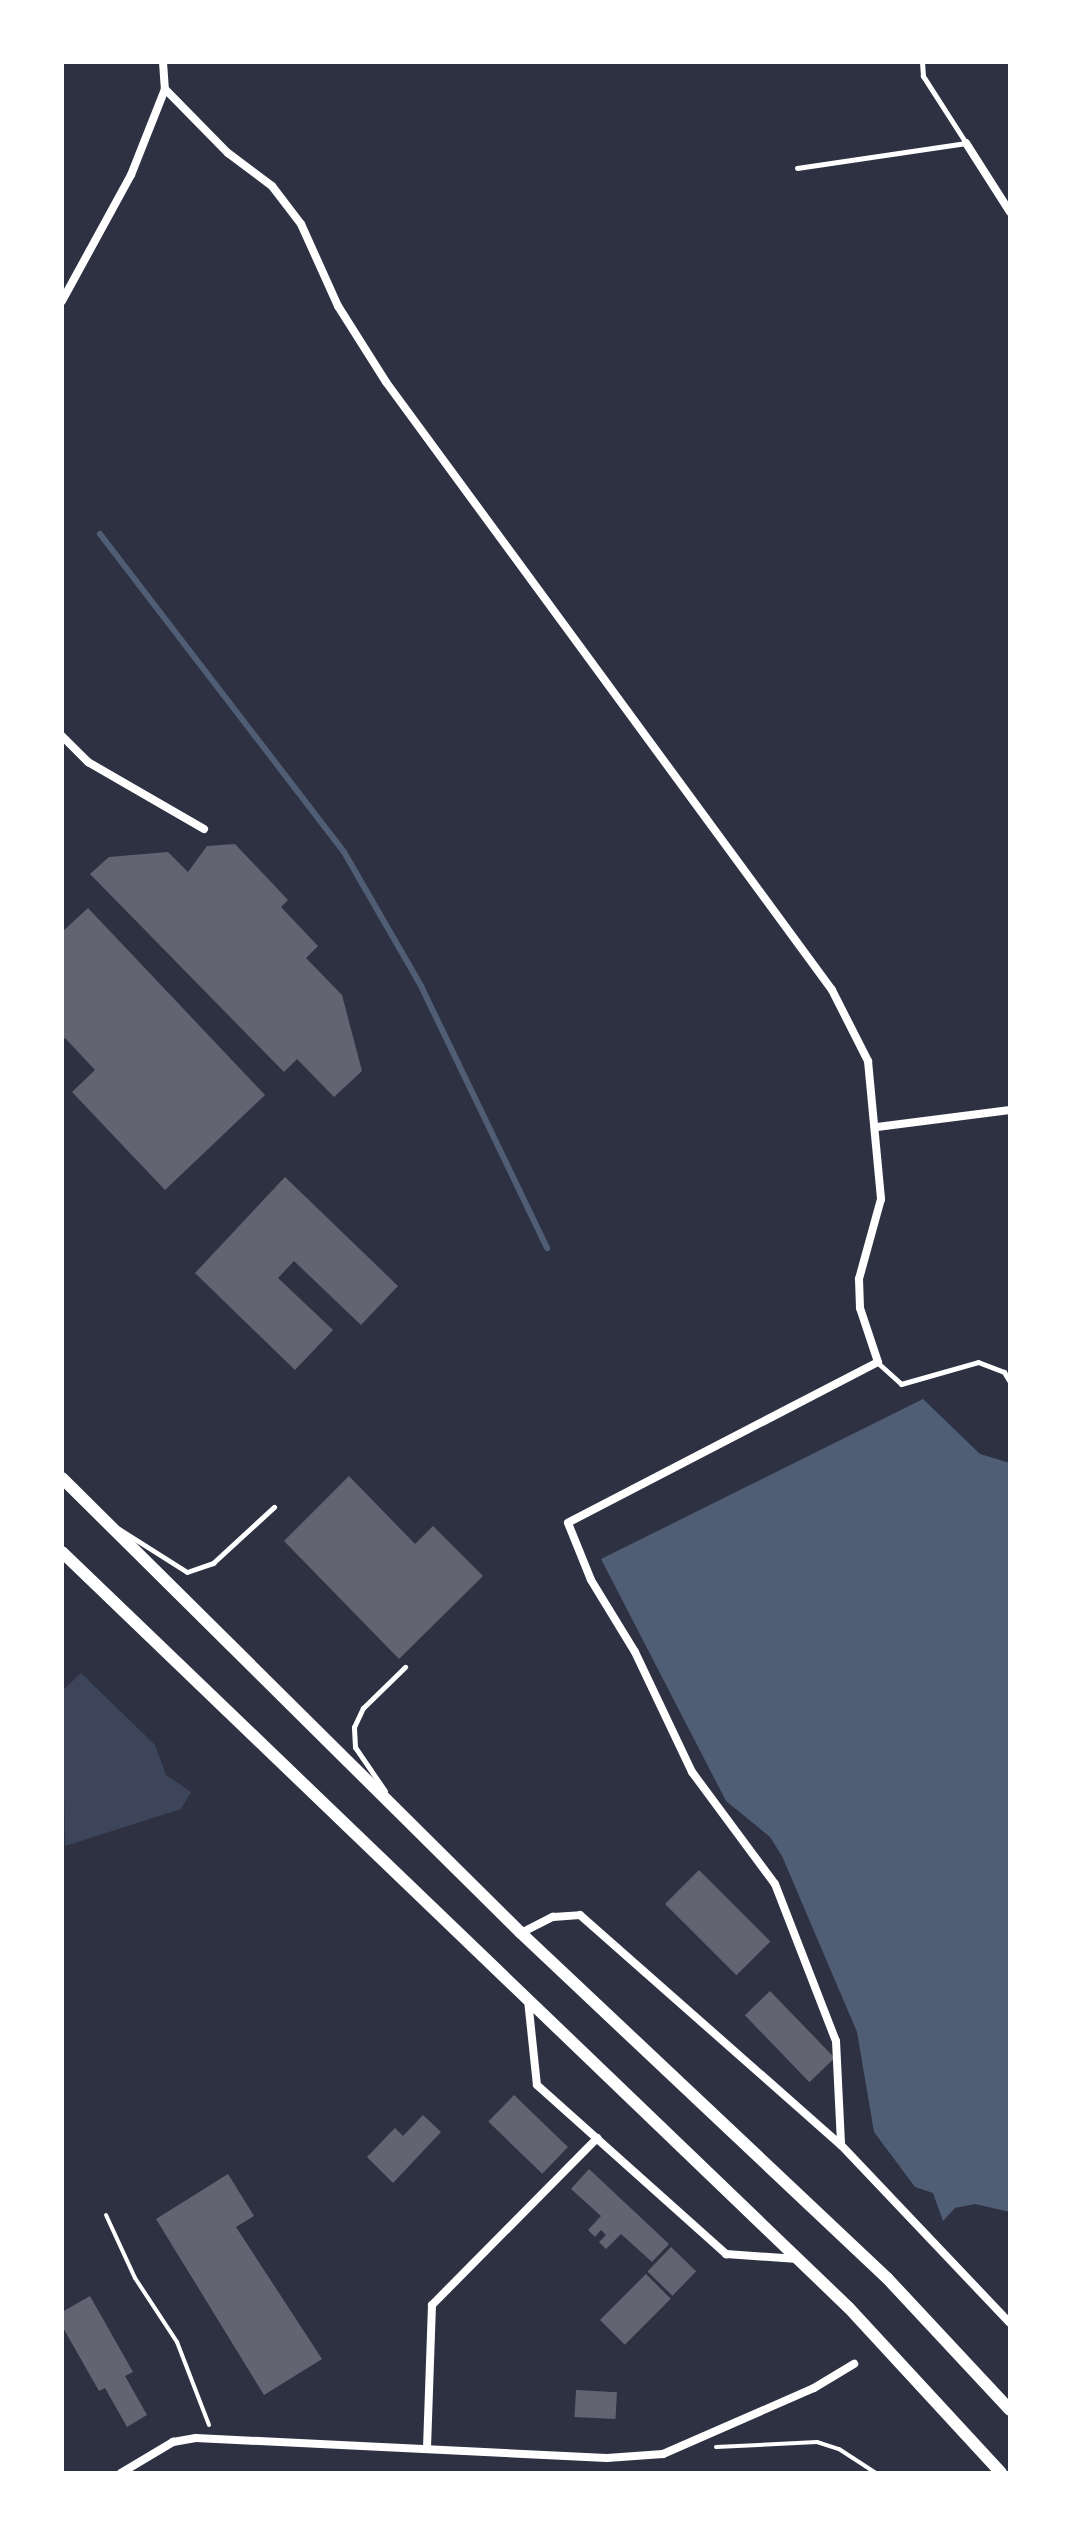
<!DOCTYPE html>
<style>
body{margin:0}
#map{position:relative;width:1072px;height:2535px;overflow:hidden;background:#2d3142;font-family:Lato,sans-serif}
div>[style]{position:absolute}
.green>*{inset:0;background:#3c4559}
.water>*{inset:0;background:#4f5d75}
.stream>*{height:6px;margin:-3px;padding:0 3px;transform-origin:3px;border-radius:3px;background:#4f5d75}
.building>*{inset:0;background:#626471;transform-origin:0 0}
.path>*{height:4px;margin:-2px;padding:0 2px;transform-origin:2px;border-radius:2px;background:#fff}
.service>*{height:5px;margin:-2.5px;padding:0 2.5px;transform-origin:2.5px;border-radius:2.5px;background:#fff}
.minor>*{height:8px;margin:-4px;padding:0 4px;transform-origin:4px;border-radius:4px;background:#fff}
.secondary>*{height:12px;margin:-6px;padding:0 6px;transform-origin:6px;border-radius:6px;background:#fff}
span{translate:-50% -50%;white-space:nowrap;text-align:center;line-height:1.15;-webkit-text-stroke:6px #fff;paint-order:stroke}
.frame{position:absolute;inset:0;border:64px solid #fff;pointer-events:none}
</style>
<div id="map">
<div class="green">
<i style="clip-path:polygon(81px 1673px,155px 1745px,166px 1775px,191px 1792px,181px 1809px,65px 1846px,62px 1691px)"></i>
</div>
<div class="water">
<i style="clip-path:polygon(923px 1399px,980px 1454px,1010px 1463px,1010px 2212px,975px 2204px,955px 2208px,943px 2221px,933px 2193px,915px 2187px,874px 2132px,857px 2032px,782px 1856px,770px 1837px,726px 1801px,601px 1559px)"></i>
</div>
<div class="stream">
<i style="left:100px;top:534px;width:401px;rotate:52.5deg"></i>
<i style="left:344px;top:852px;width:155px;rotate:60.1deg"></i>
<i style="left:421px;top:986px;width:291px;rotate:64.3deg"></i>
</div>
<div class="building">
<i style="clip-path:polygon(235px 844px,288px 900px,281px 907px,318px 946px,306px 958px,342px 995px,362px 1071px,334px 1097px,297px 1059px,284px 1072px,90px 874px,109px 857px,168px 852px,188px 872px,207px 846px)"></i>
<i style="clip-path:polygon(88px 908px,265px 1095px,165px 1190px,72px 1092px,95px 1070px,65px 1038px,62px 1041px,62px 932px)"></i>
<i style="clip-path:polygon(285px 1177px,398px 1286px,361px 1325px,294px 1261px,278px 1278px,333px 1330px,295px 1370px,195px 1273px)"></i>
<i style="clip-path:polygon(349px 1476px,415px 1544px,433px 1526px,483px 1576px,399px 1659px,284px 1541px)"></i>
<i style="left:699px;top:1870px;width:101px;height:48px;rotate:45deg"></i>
<i style="left:770px;top:1991px;width:93px;height:35px;rotate:46deg"></i>
<i style="left:514px;top:2095px;width:75px;height:37px;rotate:44deg"></i>
<i style="clip-path:polygon(423px 2115px,441px 2132px,393px 2183px,367px 2157px,395px 2128px,403px 2136px)"></i>
<i style="clip-path:polygon(589px 2169px,669px 2244px,652px 2262px,621px 2234px,606px 2249px,599px 2242px,606px 2235px,601px 2230px,595px 2237px,588px 2230px,601px 2216px,571px 2189px)"></i>
<i style="clip-path:polygon(228px 2174px,254px 2216px,236px 2227px,322px 2359px,264px 2395px,156px 2219px)"></i>
<i style="left:671px;top:2247px;width:35px;height:34px;rotate:44deg"></i>
<i style="left:646px;top:2274px;width:35px;height:65px;rotate:45deg"></i>
<i style="clip-path:polygon(90px 2296px,133px 2372px,125px 2376px,147px 2415px,127px 2427px,105px 2388px,99px 2391px,62px 2326px,62px 2312px)"></i>
<i style="left:576px;top:2390px;width:41px;height:27px;rotate:3deg"></i>
</div>
<div class="path">
<i style="left:106px;top:2215px;width:69px;rotate:65.3deg"></i>
<i style="left:135px;top:2278px;width:77px;rotate:56.7deg"></i>
<i style="left:177px;top:2342px;width:89px;rotate:68.9deg"></i>
<i style="left:716px;top:2447px;width:101px;rotate:-2.8deg"></i>
<i style="left:817px;top:2442px;width:23px;rotate:18deg"></i>
<i style="left:839px;top:2449px;width:44px;rotate:33deg"></i>
</div>
<div class="service">
<i style="left:797px;top:168px;width:171px;rotate:-8.4deg"></i>
<i style="left:966px;top:143px;width:80px;rotate:-122.7deg"></i>
<i style="left:923px;top:76px;width:14px;rotate:-94deg"></i>
<i style="left:878px;top:1363px;width:31px;rotate:42deg"></i>
<i style="left:901px;top:1384px;width:80px;rotate:-15.9deg"></i>
<i style="left:978px;top:1362px;width:28px;rotate:21deg"></i>
<i style="left:1004px;top:1372px;width:12px;rotate:59deg"></i>
<i style="left:119px;top:1529px;width:80px;rotate:32.3deg"></i>
<i style="left:187px;top:1572px;width:28px;rotate:-19deg"></i>
<i style="left:213px;top:1563px;width:83px;rotate:-42.6deg"></i>
<i style="left:385px;top:1791px;width:53px;rotate:-124.3deg"></i>
<i style="left:355px;top:1747px;width:20px;rotate:-93deg"></i>
<i style="left:354px;top:1727px;width:21px;rotate:-65deg"></i>
<i style="left:363px;top:1708px;width:59px;rotate:-44.3deg"></i>
</div>
<div class="minor">
<i style="left:163px;top:62px;width:27px;rotate:86deg"></i>
<i style="left:165px;top:89px;width:90px;rotate:45.5deg"></i>
<i style="left:228px;top:153px;width:55px;rotate:36.9deg"></i>
<i style="left:272px;top:186px;width:48px;rotate:52.7deg"></i>
<i style="left:301px;top:224px;width:90px;rotate:65.7deg"></i>
<i style="left:338px;top:306px;width:90px;rotate:57.7deg"></i>
<i style="left:386px;top:382px;width:754px;rotate:53.74deg"></i>
<i style="left:832px;top:990px;width:80px;rotate:63.1deg"></i>
<i style="left:868px;top:1061px;width:139px;rotate:84.6deg"></i>
<i style="left:881px;top:1199px;width:83px;rotate:105.4deg"></i>
<i style="left:859px;top:1279px;width:29px;rotate:88deg"></i>
<i style="left:860px;top:1308px;width:57px;rotate:71.6deg"></i>
<i style="left:878px;top:1362px;width:349px;rotate:152.6deg"></i>
<i style="left:568px;top:1523px;width:61px;rotate:68deg"></i>
<i style="left:591px;top:1580px;width:84px;rotate:58.6deg"></i>
<i style="left:635px;top:1652px;width:133px;rotate:64.6deg"></i>
<i style="left:692px;top:1772px;width:139px;rotate:53.5deg"></i>
<i style="left:775px;top:1884px;width:168px;rotate:68.8deg"></i>
<i style="left:836px;top:2041px;width:104px;rotate:87.2deg"></i>
<i style="left:966px;top:143px;width:82px;rotate:57.5deg"></i>
<i style="left:62px;top:301px;width:144px;rotate:-61.3deg"></i>
<i style="left:131px;top:175px;width:92px;rotate:-68.4deg"></i>
<i style="left:62px;top:736px;width:37px;rotate:45deg"></i>
<i style="left:88px;top:762px;width:134px;rotate:30deg"></i>
<i style="left:877px;top:1127px;width:134px;rotate:-7.3deg"></i>
<i style="left:521px;top:1933px;width:36px;rotate:-27deg"></i>
<i style="left:553px;top:1917px;width:27px;rotate:-4deg"></i>
<i style="left:580px;top:1915px;width:348px;rotate:41.4deg"></i>
<i style="left:841px;top:2145px;width:245px;rotate:46.5deg"></i>
<i style="left:528px;top:2000px;width:85px;rotate:84deg"></i>
<i style="left:537px;top:2085px;width:254px;rotate:41.8deg"></i>
<i style="left:726px;top:2254px;width:72px;rotate:4deg"></i>
<i style="left:427px;top:2448px;width:143px;rotate:-88deg"></i>
<i style="left:432px;top:2305px;width:235px;rotate:-45.3deg"></i>
<i style="left:121px;top:2473px;width:61px;rotate:-30.8deg"></i>
<i style="left:173px;top:2442px;width:23px;rotate:-10deg"></i>
<i style="left:196px;top:2438px;width:411px;rotate:2.8deg"></i>
<i style="left:607px;top:2458px;width:56px;rotate:-4.1deg"></i>
<i style="left:663px;top:2454px;width:165px;rotate:-23.6deg"></i>
<i style="left:814px;top:2388px;width:47px;rotate:-31deg"></i>
</div>
<div class="secondary">
<i style="left:62px;top:1478px;width:646px;rotate:44.75deg"></i>
<i style="left:521px;top:1933px;width:503px;rotate:43.31deg"></i>
<i style="left:887px;top:2278px;width:180px;rotate:47deg"></i>
<i style="left:62px;top:1552px;width:1091px;rotate:43.85deg"></i>
<i style="left:849px;top:2308px;width:224px;rotate:47.3deg"></i>
</div>
<div class="frame"></div>
</div>
